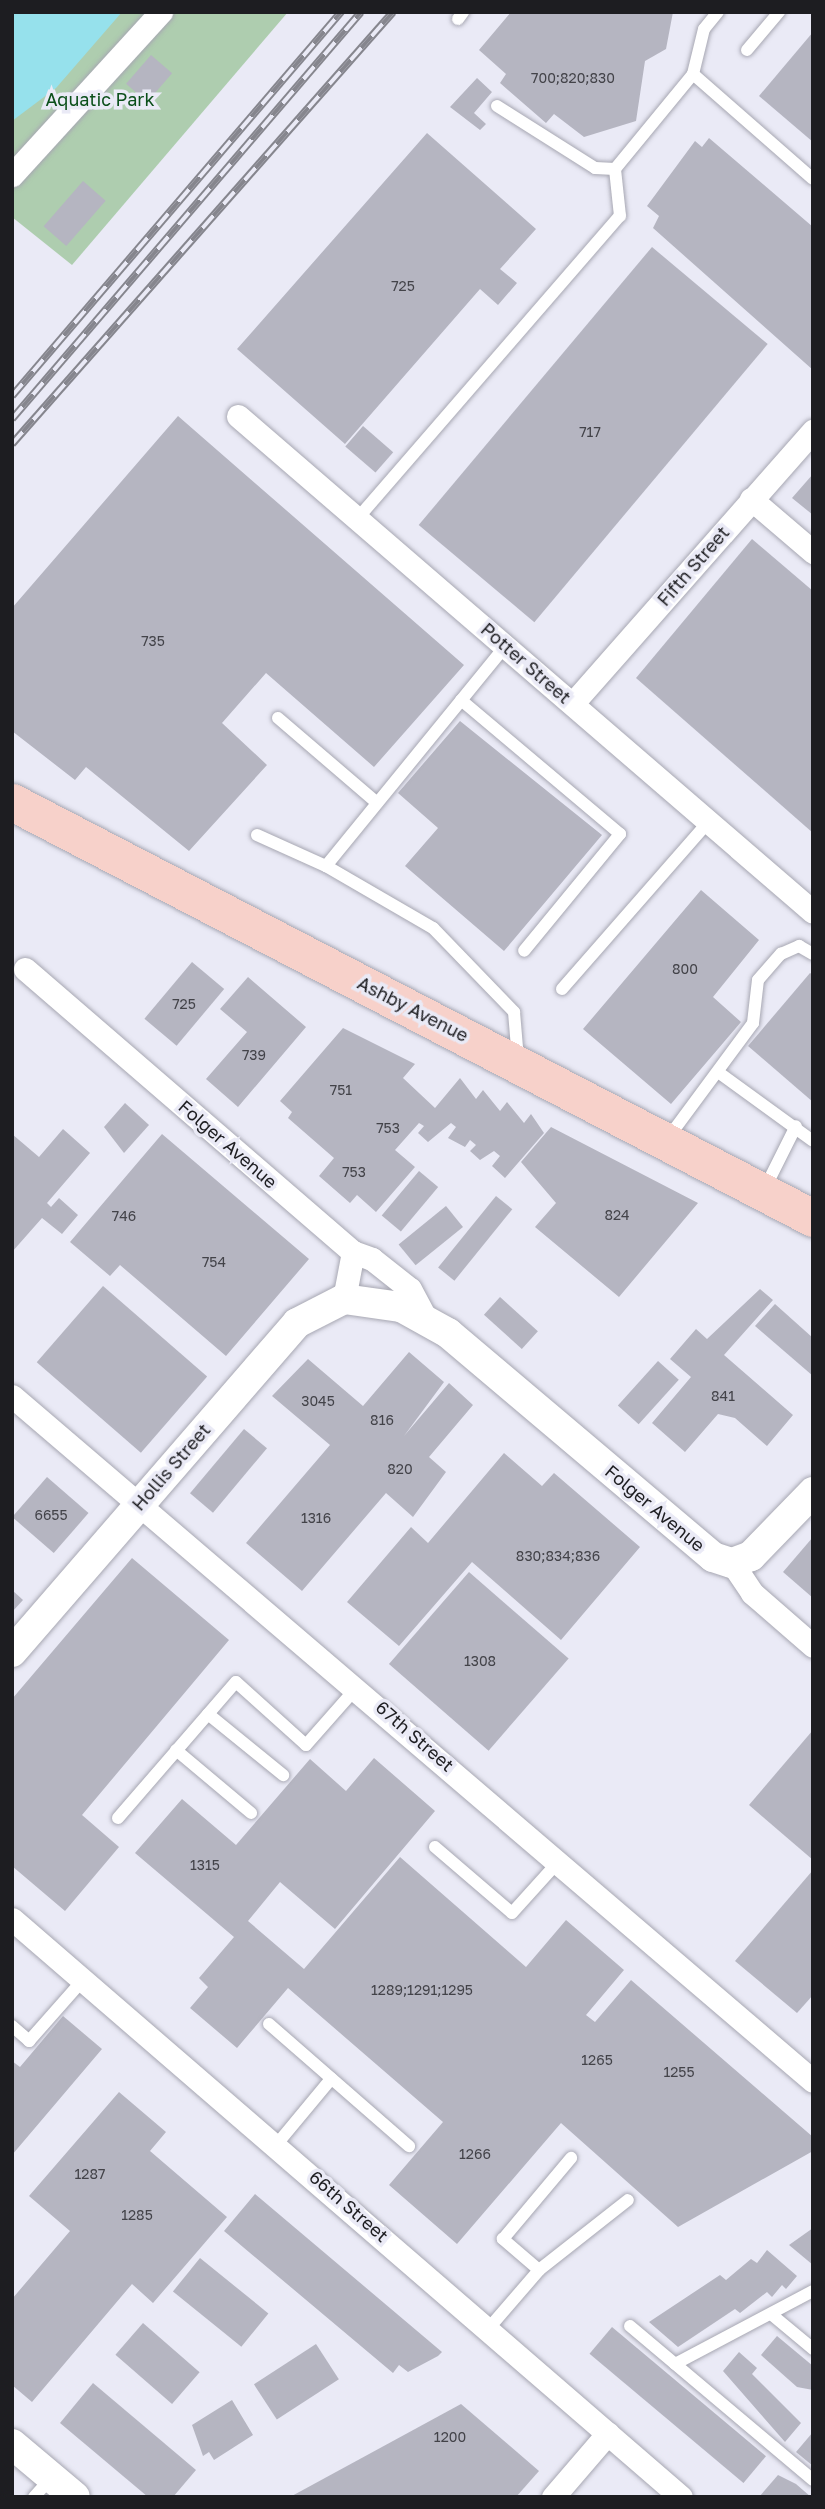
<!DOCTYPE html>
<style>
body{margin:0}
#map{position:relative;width:825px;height:2509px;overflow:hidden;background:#eaeaf6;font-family:"Golos Text",sans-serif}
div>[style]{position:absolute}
.green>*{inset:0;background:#aecdaf}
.water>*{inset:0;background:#96e1ec}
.building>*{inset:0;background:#b5b5c1;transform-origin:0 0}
.roads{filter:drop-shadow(0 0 2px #a7a7b2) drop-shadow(0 0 2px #a7a7b2)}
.service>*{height:12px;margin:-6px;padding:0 6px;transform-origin:6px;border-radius:6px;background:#fff}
.minor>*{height:23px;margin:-11.5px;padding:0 11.5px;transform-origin:11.5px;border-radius:11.5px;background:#fff}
.tertiary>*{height:30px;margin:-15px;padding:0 15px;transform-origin:15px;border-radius:15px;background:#fff}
.primary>*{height:37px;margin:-18.5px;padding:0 18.5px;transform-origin:18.5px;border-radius:18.5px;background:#f7d1ca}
.rail>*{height:8px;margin-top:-4px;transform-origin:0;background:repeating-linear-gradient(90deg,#eaeaf6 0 16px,#86868e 0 32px);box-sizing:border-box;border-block:2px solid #86868e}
span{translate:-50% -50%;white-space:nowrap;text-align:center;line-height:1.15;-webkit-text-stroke:7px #eaeaf6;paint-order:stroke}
.number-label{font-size:14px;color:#434349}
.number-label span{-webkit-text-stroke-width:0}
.park-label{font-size:18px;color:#0b4f1a}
.street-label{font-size:18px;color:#1d1d21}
.frame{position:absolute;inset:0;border:14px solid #1d1d21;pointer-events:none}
</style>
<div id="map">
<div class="green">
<i style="clip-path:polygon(12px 12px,288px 12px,72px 265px,12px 217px)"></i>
</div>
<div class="water">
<i style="clip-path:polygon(12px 12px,122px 12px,56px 88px,12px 121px)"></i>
</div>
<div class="building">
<i style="clip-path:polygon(511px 12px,673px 12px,666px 49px,645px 61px,636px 121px,584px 137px,554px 114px,546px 123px,500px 83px,506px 74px,479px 50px)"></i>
<i style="clip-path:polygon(813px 32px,813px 142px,759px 96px)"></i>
<i style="left:151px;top:55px;width:28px;height:38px;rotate:41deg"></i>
<i style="clip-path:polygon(477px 78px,492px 92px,474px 113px,486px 124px,480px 130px,450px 107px)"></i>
<i style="clip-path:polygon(427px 133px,536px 229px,500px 269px,517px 283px,498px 305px,480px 289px,345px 444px,237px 349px)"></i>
<i style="clip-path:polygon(709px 138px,813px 227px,813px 370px,653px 228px,659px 216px,647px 206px,695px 141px,702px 147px)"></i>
<i style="left:83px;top:181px;width:30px;height:60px;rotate:41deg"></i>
<i style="left:652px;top:247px;width:151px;height:363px;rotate:40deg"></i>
<i style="clip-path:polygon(178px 416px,464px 665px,374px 767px,266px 673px,222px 723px,267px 765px,189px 851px,86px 767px,75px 780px,12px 731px,12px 608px)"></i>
<i style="left:363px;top:426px;width:40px;height:27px;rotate:41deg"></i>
<i style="clip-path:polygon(813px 474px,813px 515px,792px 498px)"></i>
<i style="clip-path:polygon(752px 539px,813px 591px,813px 833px,636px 678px)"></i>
<i style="clip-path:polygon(460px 721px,602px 835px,504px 951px,405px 866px,438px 828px,398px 793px)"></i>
<i style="clip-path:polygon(701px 890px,759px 940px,713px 997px,741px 1022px,671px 1104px,583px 1029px)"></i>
<i style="left:192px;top:962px;width:42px;height:74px;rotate:40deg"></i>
<i style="clip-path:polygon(810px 973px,813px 975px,813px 1102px,748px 1046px)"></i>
<i style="clip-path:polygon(248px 977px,306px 1027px,238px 1107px,206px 1079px,247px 1032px,220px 1009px)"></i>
<i style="clip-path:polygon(343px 1028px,415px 1064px,403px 1078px,435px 1108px,460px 1078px,476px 1099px,483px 1090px,500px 1111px,507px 1102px,524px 1123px,531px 1114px,544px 1133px,505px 1178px,492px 1166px,500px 1156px,494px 1151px,480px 1160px,470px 1151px,476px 1145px,470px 1140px,465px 1147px,448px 1138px,456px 1127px,451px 1123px,428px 1142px,418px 1133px,424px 1126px,419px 1123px,395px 1150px,415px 1167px,376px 1212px,357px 1195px,350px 1203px,319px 1176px,334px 1158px,288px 1118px,292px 1112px,280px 1101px)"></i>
<i style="clip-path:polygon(125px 1103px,149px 1125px,124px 1153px,104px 1127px)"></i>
<i style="clip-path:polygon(551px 1127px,698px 1203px,619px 1297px,535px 1227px,556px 1203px,521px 1162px)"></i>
<i style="clip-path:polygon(63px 1129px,90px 1153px,47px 1203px,51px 1207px,59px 1198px,78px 1215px,62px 1234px,42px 1218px,12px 1252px,12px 1134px,39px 1157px)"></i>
<i style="clip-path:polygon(162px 1134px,309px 1259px,226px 1356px,120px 1265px,110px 1276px,70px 1242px)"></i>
<i style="left:419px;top:1171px;width:25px;height:58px;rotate:40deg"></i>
<i style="left:496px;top:1196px;width:21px;height:92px;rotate:39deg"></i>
<i style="left:446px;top:1206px;width:27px;height:61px;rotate:51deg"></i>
<i style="left:103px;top:1286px;width:138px;height:101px;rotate:41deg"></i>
<i style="clip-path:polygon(760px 1289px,773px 1300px,724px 1355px,793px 1415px,767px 1446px,735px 1418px,718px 1414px,685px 1452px,652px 1423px,691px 1377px,670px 1359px,696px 1329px,707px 1339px)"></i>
<i style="left:500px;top:1297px;width:51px;height:24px;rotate:42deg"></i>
<i style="clip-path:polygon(775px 1304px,813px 1338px,813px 1376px,755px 1326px)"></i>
<i style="clip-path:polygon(409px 1352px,444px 1382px,404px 1436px,449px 1383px,473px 1405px,429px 1457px,446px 1472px,413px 1517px,386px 1493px,302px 1591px,246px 1543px,330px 1445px,272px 1396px,308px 1359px,363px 1406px)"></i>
<i style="left:658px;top:1361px;width:28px;height:60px;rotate:42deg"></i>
<i style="left:244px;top:1429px;width:30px;height:84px;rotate:40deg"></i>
<i style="clip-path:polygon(504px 1453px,542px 1486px,554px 1473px,640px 1547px,561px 1640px,472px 1562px,399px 1646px,347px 1602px,411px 1527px,428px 1543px)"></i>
<i style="left:47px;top:1477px;width:55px;height:53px;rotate:41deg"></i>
<i style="clip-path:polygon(813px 1537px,813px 1598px,783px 1572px)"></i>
<i style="clip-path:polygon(132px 1558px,229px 1640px,82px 1815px,119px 1847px,65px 1911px,12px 1866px,12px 1699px)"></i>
<i style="left:469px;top:1572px;width:132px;height:122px;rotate:41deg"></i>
<i style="clip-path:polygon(12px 1590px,23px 1600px,12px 1612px)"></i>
<i style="clip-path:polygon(813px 1730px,813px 1860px,749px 1805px)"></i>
<i style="clip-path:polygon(374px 1758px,435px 1811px,335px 1929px,280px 1882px,248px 1921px,304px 1969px,400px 1857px,526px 1967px,566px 1920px,624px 1970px,586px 2015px,595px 2022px,631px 1980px,813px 2137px,813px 2151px,678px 2227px,561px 2123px,457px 2244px,389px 2185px,443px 2122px,288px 1988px,237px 2048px,190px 2008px,208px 1987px,199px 1978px,234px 1937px,135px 1853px,182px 1799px,236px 1845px,310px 1759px,346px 1791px)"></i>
<i style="clip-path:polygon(813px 1870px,813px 1995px,797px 2013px,735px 1961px)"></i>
<i style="clip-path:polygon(63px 2016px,102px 2049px,12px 2155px,12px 2061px,20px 2067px)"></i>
<i style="clip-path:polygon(119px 2092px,166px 2132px,150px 2151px,227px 2217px,153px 2303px,132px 2284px,32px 2402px,12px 2385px,12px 2299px,70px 2231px,29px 2196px)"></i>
<i style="clip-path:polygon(255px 2194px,442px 2352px,438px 2356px,408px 2372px,399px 2365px,393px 2373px,224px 2231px)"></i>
<i style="clip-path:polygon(813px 2228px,813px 2265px,789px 2245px)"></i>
<i style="clip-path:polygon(767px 2250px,797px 2276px,786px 2289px,782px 2285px,772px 2297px,767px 2292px,740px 2313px,735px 2309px,678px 2347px,649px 2322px,720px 2275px,726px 2280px,751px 2259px,757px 2263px)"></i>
<i style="left:200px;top:2258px;width:88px;height:43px;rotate:39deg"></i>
<i style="left:143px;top:2323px;width:75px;height:42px;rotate:41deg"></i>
<i style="left:612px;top:2327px;width:201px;height:35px;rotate:40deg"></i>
<i style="clip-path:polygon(777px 2336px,813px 2366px,813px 2390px,797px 2387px,761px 2355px)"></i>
<i style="left:316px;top:2344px;width:42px;height:74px;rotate:57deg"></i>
<i style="clip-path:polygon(739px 2352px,757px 2368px,752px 2374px,801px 2423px,785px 2442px,723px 2371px)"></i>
<i style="clip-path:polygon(93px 2383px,196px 2470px,173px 2497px,148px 2497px,60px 2423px)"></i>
<i style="clip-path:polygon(232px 2400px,253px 2435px,214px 2460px,209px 2452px,203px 2456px,192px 2425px)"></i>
<i style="clip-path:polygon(461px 2404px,539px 2471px,516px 2497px,290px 2497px)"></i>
<i style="clip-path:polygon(813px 2432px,813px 2466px,796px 2452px)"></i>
<i style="clip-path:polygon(778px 2475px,796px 2484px,811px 2497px,759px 2497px)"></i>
</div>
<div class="roads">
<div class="service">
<i style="left:458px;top:19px;width:9px;rotate:-54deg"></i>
<i style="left:747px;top:50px;width:50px;rotate:-49.9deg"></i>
<i style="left:693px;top:74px;width:159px;rotate:41.2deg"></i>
<i style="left:497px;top:106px;width:116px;rotate:32.3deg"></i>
<i style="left:595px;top:168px;width:20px;rotate:3deg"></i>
<i style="left:615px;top:169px;width:123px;rotate:-50.6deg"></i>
<i style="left:693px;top:74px;width:46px;rotate:-76.3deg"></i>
<i style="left:704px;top:29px;width:22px;rotate:-51deg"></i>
<i style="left:358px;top:518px;width:400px;rotate:-49.1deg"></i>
<i style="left:620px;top:216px;width:47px;rotate:-96.1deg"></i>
<i style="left:461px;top:700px;width:208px;rotate:40.1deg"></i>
<i style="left:620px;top:834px;width:151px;rotate:129.4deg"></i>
<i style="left:278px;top:718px;width:130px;rotate:40.6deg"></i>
<i style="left:257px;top:835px;width:76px;rotate:24.2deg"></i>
<i style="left:326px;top:866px;width:124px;rotate:30.1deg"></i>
<i style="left:433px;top:928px;width:117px;rotate:46deg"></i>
<i style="left:514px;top:1012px;width:48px;rotate:85.2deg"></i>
<i style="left:326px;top:866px;width:285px;rotate:-50.8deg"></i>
<i style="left:562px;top:989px;width:222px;rotate:-48.8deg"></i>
<i style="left:718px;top:1072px;width:117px;rotate:36deg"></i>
<i style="left:668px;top:1138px;width:143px;rotate:-53.5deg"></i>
<i style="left:753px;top:1023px;width:43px;rotate:-83.4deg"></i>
<i style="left:758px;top:980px;width:35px;rotate:-49deg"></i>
<i style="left:781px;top:954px;width:20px;rotate:-24deg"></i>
<i style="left:799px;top:946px;width:16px;rotate:30deg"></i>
<i style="left:765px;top:1188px;width:69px;rotate:-63.4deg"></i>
<i style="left:208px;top:1714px;width:97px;rotate:39.1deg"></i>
<i style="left:176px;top:1750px;width:98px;rotate:40deg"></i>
<i style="left:118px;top:1818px;width:180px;rotate:-49.1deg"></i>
<i style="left:236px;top:1682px;width:94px;rotate:42deg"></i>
<i style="left:306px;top:1745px;width:79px;rotate:-48.6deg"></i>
<i style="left:435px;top:1847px;width:101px;rotate:40.6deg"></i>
<i style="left:512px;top:1913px;width:70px;rotate:-47.9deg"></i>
<i style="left:269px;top:2024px;width:186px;rotate:41.1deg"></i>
<i style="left:12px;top:2026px;width:23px;rotate:41deg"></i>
<i style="left:29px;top:2041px;width:81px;rotate:-48.5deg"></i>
<i style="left:277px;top:2144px;width:85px;rotate:-50.3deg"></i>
<i style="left:539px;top:2270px;width:48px;rotate:-139.3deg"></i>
<i style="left:503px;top:2239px;width:106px;rotate:-50deg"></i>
<i style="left:771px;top:2314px;width:55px;rotate:39.8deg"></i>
<i style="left:630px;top:2326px;width:239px;rotate:40.1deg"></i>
<i style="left:489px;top:2328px;width:77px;rotate:-49.2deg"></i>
<i style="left:539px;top:2270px;width:113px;rotate:-38.2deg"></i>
<i style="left:675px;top:2364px;width:156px;rotate:-27.9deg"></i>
<i style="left:34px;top:2497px;width:27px;rotate:-48deg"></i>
</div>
<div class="minor">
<i style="left:12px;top:175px;width:221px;rotate:-47.6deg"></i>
<i style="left:238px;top:416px;width:759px;rotate:40.78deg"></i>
<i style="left:751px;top:499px;width:82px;rotate:40.5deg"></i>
<i style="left:573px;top:703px;width:363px;rotate:-48.6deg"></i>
<i style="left:25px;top:969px;width:433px;rotate:40.8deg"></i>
<i style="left:353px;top:1252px;width:20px;rotate:20deg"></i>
<i style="left:372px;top:1259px;width:48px;rotate:38.3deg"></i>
<i style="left:410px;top:1289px;width:34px;rotate:62deg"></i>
<i style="left:344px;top:1299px;width:48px;rotate:-79.2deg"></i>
<i style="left:12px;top:1396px;width:1054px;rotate:40.54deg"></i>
<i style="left:732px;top:1563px;width:36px;rotate:56deg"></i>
<i style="left:752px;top:1593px;width:81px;rotate:41deg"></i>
<i style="left:12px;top:1919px;width:884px;rotate:40.83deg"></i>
<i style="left:553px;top:2497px;width:84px;rotate:-49.3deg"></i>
</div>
<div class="tertiary">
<i style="left:12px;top:1652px;width:435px;rotate:-49.1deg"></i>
<i style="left:297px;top:1323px;width:53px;rotate:-27.1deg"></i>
<i style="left:344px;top:1299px;width:58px;rotate:8deg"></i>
<i style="left:401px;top:1307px;width:54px;rotate:29deg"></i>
<i style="left:448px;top:1333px;width:347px;rotate:40.2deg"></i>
<i style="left:713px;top:1557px;width:20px;rotate:18deg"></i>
<i style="left:732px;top:1563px;width:20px;rotate:-20deg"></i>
<i style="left:751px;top:1556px;width:89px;rotate:-45.9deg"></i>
<i style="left:12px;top:2444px;width:82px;rotate:40.1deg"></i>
</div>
<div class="primary">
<i style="left:12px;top:802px;width:903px;rotate:27.45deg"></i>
</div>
</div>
<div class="rail">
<i style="left:12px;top:396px;width:506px;rotate:-49.41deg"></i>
<i style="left:12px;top:419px;width:536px;rotate:-49.39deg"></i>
<i style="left:12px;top:444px;width:576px;rotate:-48.59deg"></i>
</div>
<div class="number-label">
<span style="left:573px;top:78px">700;820;830</span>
<span style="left:403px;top:286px">725</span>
<span style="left:590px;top:432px">717</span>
<span style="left:153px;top:641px">735</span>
<span style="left:685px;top:969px">800</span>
<span style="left:184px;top:1004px">725</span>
<span style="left:254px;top:1055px">739</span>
<span style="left:341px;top:1090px">751</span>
<span style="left:388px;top:1128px">753</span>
<span style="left:354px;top:1172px">753</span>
<span style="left:617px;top:1215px">824</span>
<span style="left:124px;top:1216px">746</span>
<span style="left:214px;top:1262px">754</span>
<span style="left:723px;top:1396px">841</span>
<span style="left:318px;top:1401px">3045</span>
<span style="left:382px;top:1420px">816</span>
<span style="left:400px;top:1469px">820</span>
<span style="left:51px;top:1515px">6655</span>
<span style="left:316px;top:1518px">1316</span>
<span style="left:558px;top:1556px">830;834;836</span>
<span style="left:480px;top:1661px">1308</span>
<span style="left:205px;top:1865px">1315</span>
<span style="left:422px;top:1990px">1289;1291;1295</span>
<span style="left:597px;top:2060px">1265</span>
<span style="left:679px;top:2072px">1255</span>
<span style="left:475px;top:2154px">1266</span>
<span style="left:90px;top:2174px">1287</span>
<span style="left:137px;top:2215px">1285</span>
<span style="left:450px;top:2437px">1200</span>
</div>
<div class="park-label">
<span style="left:100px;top:99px">Aquatic Park</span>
</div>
<div class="street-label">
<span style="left:693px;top:566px;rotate:-49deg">Fifth Street</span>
<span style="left:526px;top:663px;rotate:41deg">Potter Street</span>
<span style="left:413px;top:1009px;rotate:27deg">Ashby Avenue</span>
<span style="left:228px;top:1144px;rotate:41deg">Folger Avenue</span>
<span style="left:171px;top:1467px;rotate:-49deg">Hollis Street</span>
<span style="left:655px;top:1508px;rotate:40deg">Folger Avenue</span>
<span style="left:415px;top:1736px;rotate:41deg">67th Street</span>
<span style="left:349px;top:2206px;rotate:41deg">66th Street</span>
</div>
<div class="frame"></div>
</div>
